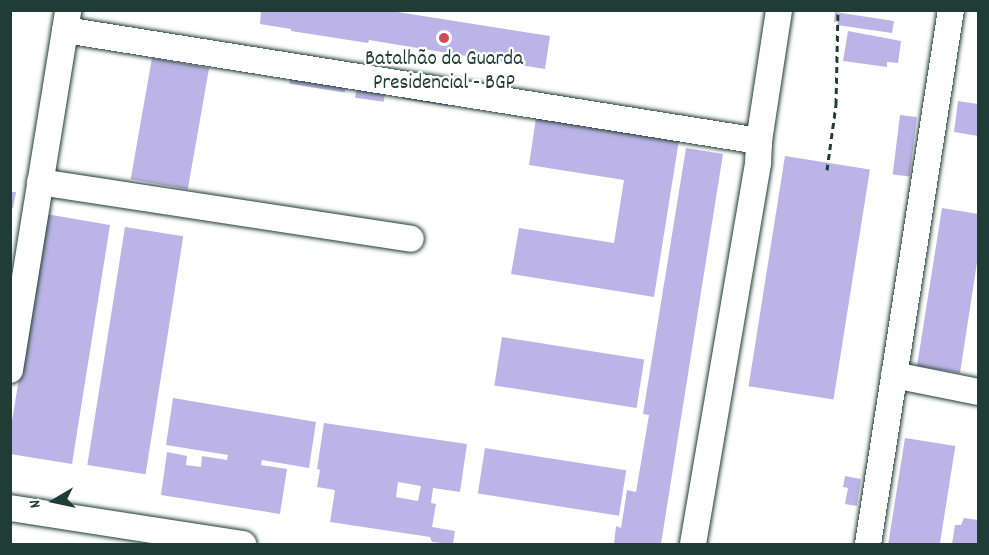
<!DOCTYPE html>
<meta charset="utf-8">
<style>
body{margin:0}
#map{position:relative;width:989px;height:555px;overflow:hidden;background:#fff;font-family:Dekko,sans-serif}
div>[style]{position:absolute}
.building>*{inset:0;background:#bcb4e6;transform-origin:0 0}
.path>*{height:3px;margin-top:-1.5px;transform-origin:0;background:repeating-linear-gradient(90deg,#1f3d34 0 6px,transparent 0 10.5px)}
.roads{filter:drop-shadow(0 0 2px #1f3d34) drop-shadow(0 0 2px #1f3d34)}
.minor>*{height:26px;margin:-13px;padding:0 13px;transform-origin:13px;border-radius:13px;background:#fff}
.dots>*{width:16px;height:16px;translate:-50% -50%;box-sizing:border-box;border:3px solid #fff;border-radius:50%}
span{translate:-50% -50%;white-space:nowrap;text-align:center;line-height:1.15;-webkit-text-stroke:4.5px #fff;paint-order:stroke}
.poi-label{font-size:21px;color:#1f3d34}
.frame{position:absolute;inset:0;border:12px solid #1f3d34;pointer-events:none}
.north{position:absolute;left:24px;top:471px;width:60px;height:60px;-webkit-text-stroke:4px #fff;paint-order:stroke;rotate:261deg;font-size:16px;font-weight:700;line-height:24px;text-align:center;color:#1f3d34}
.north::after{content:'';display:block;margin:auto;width:21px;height:27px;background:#1f3d34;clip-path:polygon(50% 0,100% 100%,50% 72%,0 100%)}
</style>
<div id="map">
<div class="building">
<i style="clip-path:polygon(261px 10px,385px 10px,550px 36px,545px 69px,369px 40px,368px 43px,291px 31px,291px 29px,260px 24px)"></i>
<i style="clip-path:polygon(835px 12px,894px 21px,892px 33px,837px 25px,838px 22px,834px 22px)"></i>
<i style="clip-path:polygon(848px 31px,901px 41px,898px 63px,887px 62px,887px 67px,843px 61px)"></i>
<i style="left:152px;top:58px;width:58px;height:123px;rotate:10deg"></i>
<i style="left:292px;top:67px;width:56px;height:17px;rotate:9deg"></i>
<i style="left:358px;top:77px;width:29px;height:21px;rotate:8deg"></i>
<i style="left:404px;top:87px;width:47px;height:12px;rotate:9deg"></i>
<i style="clip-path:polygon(958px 101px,978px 104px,978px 136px,954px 132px)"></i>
<i style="left:900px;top:115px;width:17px;height:60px;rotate:7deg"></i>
<i style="clip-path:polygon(536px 118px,679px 140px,654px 297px,511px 274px,519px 228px,614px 243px,624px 180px,529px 165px)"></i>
<i style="clip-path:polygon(686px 148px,723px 154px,661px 544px,614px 544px,616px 526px,621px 528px,627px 490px,636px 492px,649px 415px,643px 414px)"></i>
<i style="left:785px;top:156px;width:86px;height:233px;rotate:9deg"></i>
<i style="clip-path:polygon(10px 192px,16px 192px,13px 208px,10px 208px)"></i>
<i style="clip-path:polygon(942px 208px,978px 214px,978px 256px,960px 373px,917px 366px)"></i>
<i style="clip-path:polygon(46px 214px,110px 225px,72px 464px,10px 454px,10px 433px)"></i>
<i style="left:125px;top:227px;width:59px;height:241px;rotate:9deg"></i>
<i style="left:502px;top:337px;width:144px;height:49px;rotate:9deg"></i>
<i style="clip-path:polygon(173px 398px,316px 422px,309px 468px,262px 460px,261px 465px,287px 469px,280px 514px,161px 495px,167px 452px,187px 456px,186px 465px,201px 467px,202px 456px,227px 460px,228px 455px,166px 445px)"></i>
<i style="clip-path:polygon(evenodd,324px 423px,467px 444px,460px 492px,433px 488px,431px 503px,436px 504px,432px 527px,455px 531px,453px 544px,432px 542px,430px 537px,330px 522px,335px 490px,317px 487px,320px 470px,317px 469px,324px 423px,398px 482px,421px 486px,418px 501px,396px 497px,398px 482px)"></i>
<i style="left:905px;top:438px;width:51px;height:107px;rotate:9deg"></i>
<i style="left:485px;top:448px;width:143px;height:46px;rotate:9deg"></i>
<i style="clip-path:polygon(845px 476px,861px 479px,857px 506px,845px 504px,848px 488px,843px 487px)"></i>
<i style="clip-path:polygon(964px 518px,978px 520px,978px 544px,952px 544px,955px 525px,961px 525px)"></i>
</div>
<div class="path">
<i style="left:827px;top:170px;width:67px;rotate:-82.2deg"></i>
<i style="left:836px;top:104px;width:94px;rotate:-88.8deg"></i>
</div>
<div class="roads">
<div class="minor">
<i style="left:65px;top:30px;width:703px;rotate:9.09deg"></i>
<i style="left:40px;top:182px;width:375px;rotate:8.7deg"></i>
<i style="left:10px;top:370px;width:365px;rotate:-80.8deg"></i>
<i style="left:894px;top:375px;width:86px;rotate:11.4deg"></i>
<i style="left:10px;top:508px;width:236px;rotate:8.8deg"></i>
<i style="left:693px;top:544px;width:387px;rotate:-80.3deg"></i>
<i style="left:758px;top:163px;width:22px;rotate:-87deg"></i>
<i style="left:759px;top:141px;width:133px;rotate:-81.3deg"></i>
<i style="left:868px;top:544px;width:540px;rotate:-81.17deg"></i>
</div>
</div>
<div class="dots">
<i style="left:444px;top:38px;background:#d1495b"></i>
</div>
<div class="poi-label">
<span style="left:444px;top:72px">Batalhão da Guarda<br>Presidencial - BGP</span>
</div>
<div class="frame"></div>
<div class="north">N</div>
</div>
